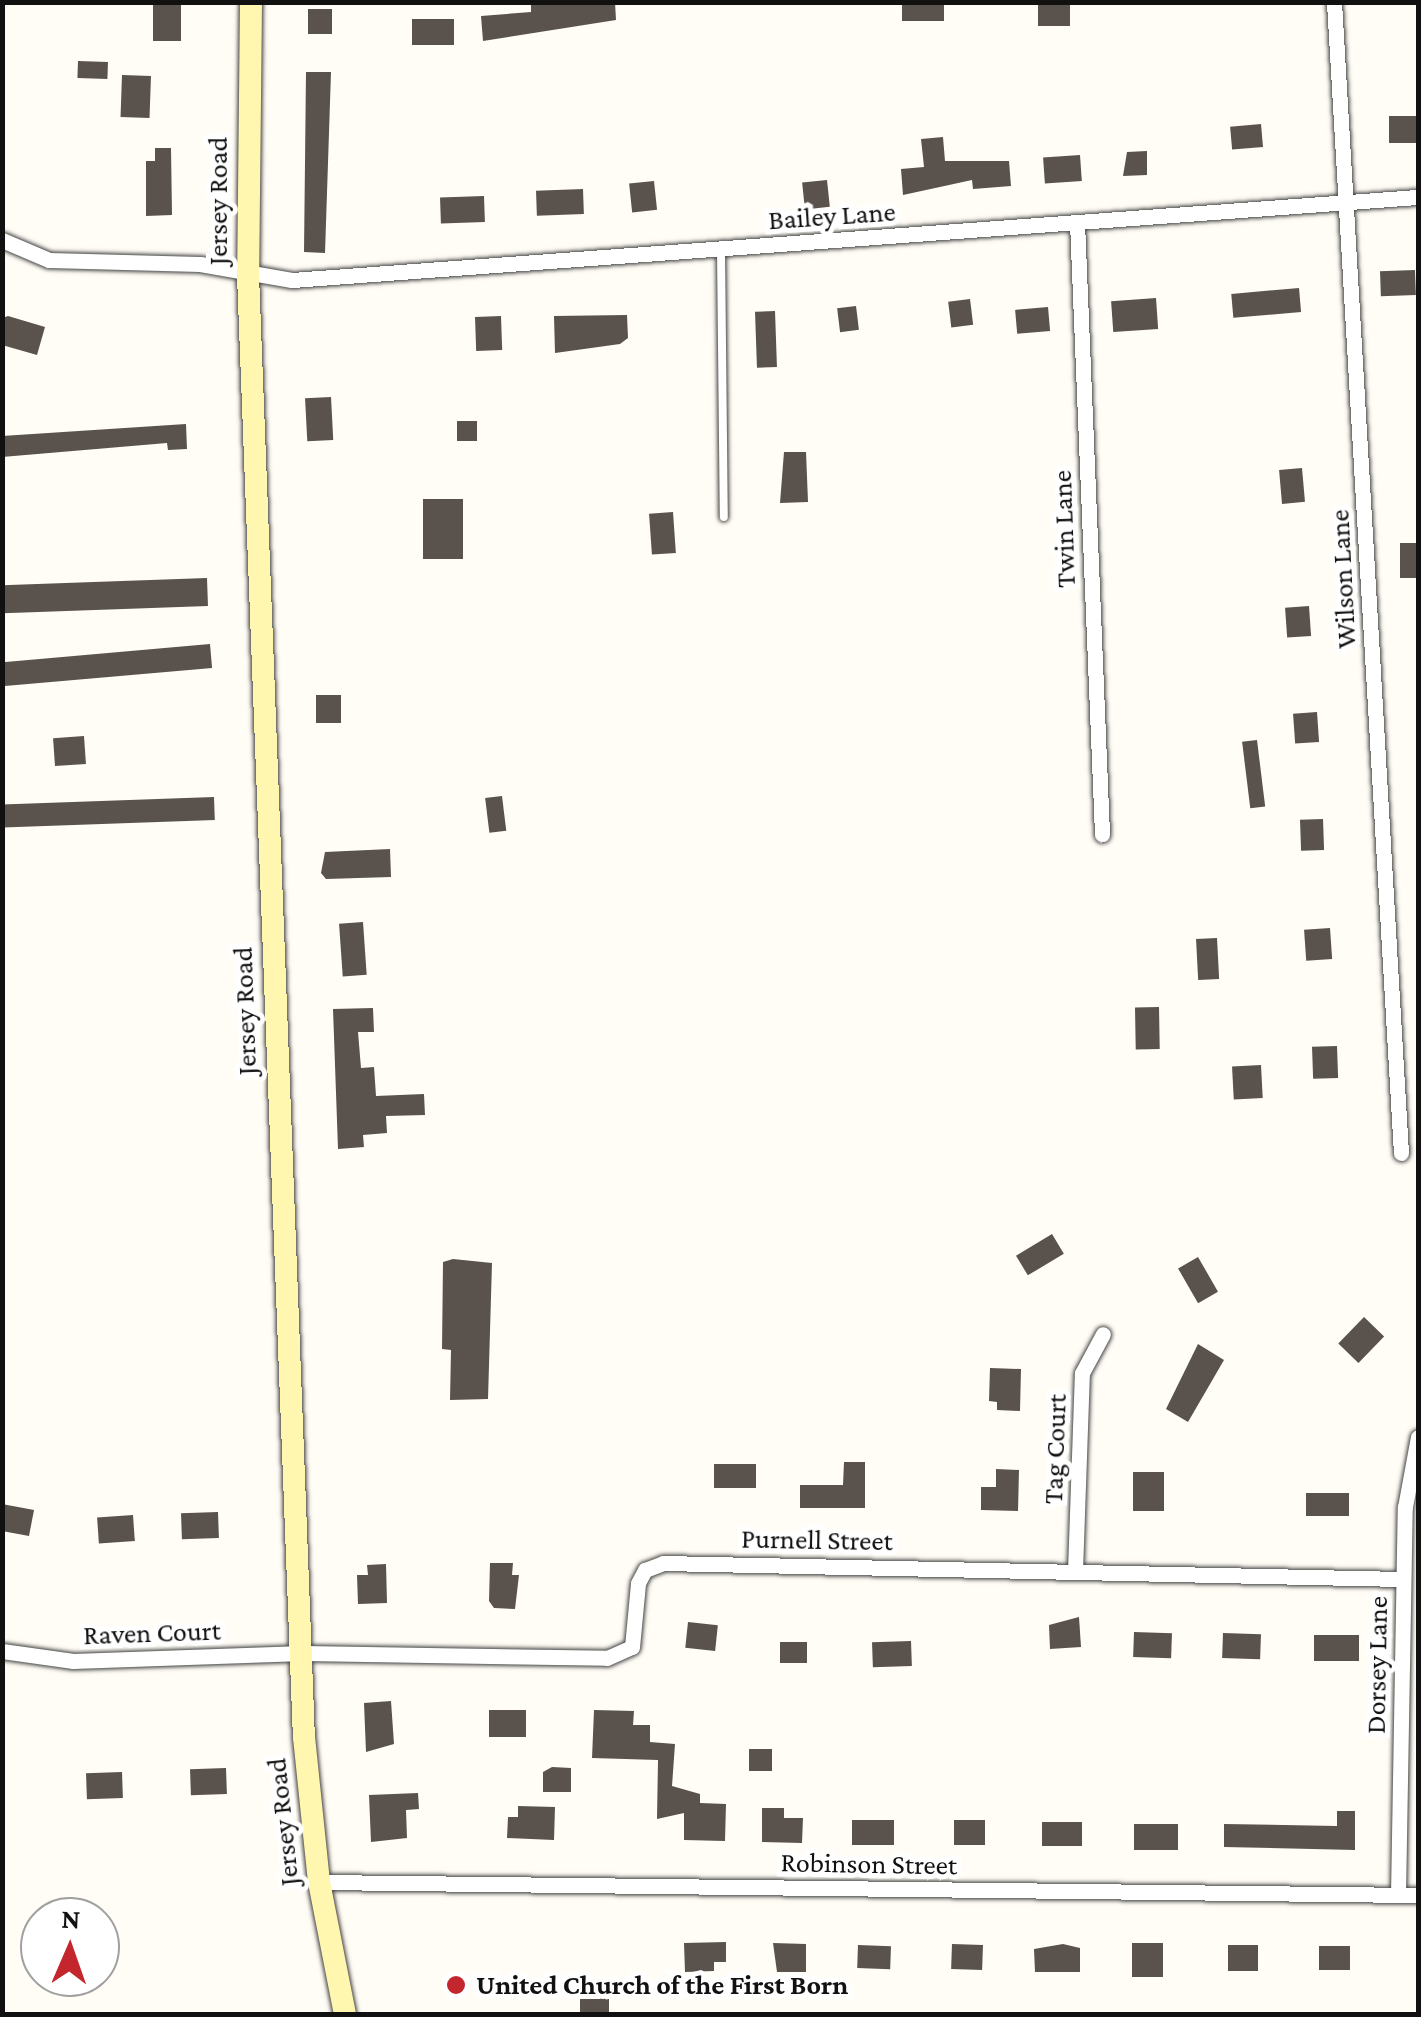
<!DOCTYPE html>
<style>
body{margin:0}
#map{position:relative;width:1421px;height:2017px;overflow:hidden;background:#fffdf5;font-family:"Crimson Pro",serif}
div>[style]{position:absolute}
.building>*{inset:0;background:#5a524d;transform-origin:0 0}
.roads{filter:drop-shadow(0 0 2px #444) drop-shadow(0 0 2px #444)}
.lane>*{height:8px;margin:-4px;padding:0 4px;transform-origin:4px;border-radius:4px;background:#fff}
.street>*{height:15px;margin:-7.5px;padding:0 7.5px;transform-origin:7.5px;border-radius:7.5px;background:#fff}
.secondary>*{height:22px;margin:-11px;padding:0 11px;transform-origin:11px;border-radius:11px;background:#fff6b0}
.dots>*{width:28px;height:28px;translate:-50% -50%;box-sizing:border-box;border:5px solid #fff;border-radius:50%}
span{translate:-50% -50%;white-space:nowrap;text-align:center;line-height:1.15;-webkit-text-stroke:10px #fff;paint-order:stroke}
.street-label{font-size:28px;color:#111}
.poi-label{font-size:28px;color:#111;font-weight:700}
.left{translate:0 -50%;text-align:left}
.frame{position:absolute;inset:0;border:5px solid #111;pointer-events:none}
.north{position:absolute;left:20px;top:1897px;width:100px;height:100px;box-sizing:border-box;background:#fff;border:2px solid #a0a0a0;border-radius:50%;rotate:2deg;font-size:28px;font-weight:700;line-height:40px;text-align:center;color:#111}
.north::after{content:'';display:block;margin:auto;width:35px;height:45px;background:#c4262e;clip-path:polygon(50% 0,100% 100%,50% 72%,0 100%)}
</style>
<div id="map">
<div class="building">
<i style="left:153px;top:2px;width:28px;height:39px"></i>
<i style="clip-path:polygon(548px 2px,615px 2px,616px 20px,483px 41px,481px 16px,531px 12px,531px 4px)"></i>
<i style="left:902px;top:2px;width:42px;height:19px"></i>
<i style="left:1038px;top:2px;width:32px;height:24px"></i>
<i style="left:308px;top:9px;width:24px;height:25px"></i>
<i style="left:412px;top:19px;width:42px;height:26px"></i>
<i style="left:78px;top:61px;width:30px;height:17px;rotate:2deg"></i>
<i style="clip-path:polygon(306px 72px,331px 72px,325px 253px,304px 252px)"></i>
<i style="left:122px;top:75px;width:29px;height:42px;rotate:2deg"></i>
<i style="left:1389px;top:116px;width:29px;height:27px"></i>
<i style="left:1261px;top:124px;width:23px;height:31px;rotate:85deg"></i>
<i style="clip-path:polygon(943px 137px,945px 161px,1009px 161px,1011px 186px,973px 189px,972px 180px,903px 195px,901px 169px,924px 167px,921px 139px)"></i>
<i style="clip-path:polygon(155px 148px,171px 148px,172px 215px,146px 216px,146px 161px,155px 161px)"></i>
<i style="clip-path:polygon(1147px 151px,1147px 175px,1123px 176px,1127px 152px)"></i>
<i style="left:1080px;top:155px;width:26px;height:37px;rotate:86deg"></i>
<i style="left:827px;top:180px;width:27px;height:25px;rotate:84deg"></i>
<i style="left:654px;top:181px;width:29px;height:25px;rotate:84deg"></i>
<i style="left:583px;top:189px;width:25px;height:47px;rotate:88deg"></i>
<i style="left:484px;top:196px;width:26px;height:44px;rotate:88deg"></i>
<i style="left:1415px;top:270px;width:25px;height:35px;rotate:88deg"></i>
<i style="left:1299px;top:288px;width:24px;height:68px;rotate:85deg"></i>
<i style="left:1156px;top:298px;width:31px;height:45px;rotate:86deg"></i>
<i style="left:970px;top:299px;width:26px;height:22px;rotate:83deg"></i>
<i style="left:856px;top:306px;width:24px;height:19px;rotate:83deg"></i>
<i style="left:1048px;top:307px;width:24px;height:33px;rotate:85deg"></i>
<i style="left:775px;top:311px;width:56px;height:20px;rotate:88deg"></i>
<i style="clip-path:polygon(627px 315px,628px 338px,620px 344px,555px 353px,554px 316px)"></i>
<i style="clip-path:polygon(8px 316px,45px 327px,37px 355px,2px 345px,2px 318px)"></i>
<i style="left:501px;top:316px;width:34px;height:26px;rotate:88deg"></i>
<i style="left:331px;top:397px;width:43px;height:26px;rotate:87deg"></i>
<i style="left:457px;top:421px;width:20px;height:20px"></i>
<i style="clip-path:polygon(186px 424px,187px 449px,168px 450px,167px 443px,2px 457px,2px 436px)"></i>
<i style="clip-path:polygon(784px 452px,806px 452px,808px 502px,780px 503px)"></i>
<i style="left:1302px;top:468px;width:34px;height:23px;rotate:85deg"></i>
<i style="left:423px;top:499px;width:40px;height:60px"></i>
<i style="left:673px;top:512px;width:41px;height:24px;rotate:86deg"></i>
<i style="left:1418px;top:543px;width:35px;height:18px;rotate:90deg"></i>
<i style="left:207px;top:578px;width:28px;height:205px;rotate:88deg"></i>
<i style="left:1309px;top:606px;width:30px;height:24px;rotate:86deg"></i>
<i style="left:210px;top:644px;width:24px;height:208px;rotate:85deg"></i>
<i style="left:316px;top:695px;width:25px;height:28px"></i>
<i style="left:1317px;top:712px;width:30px;height:24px;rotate:86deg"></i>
<i style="left:84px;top:736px;width:28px;height:31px;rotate:86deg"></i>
<i style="left:1257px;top:740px;width:67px;height:15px;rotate:83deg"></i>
<i style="left:502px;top:796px;width:35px;height:17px;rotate:83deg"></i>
<i style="left:214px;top:797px;width:23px;height:212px;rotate:88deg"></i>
<i style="left:1323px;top:819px;width:31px;height:23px;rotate:88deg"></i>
<i style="clip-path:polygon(390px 849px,391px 877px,326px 879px,321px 873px,325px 852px)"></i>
<i style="left:363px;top:922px;width:53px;height:24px;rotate:86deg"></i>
<i style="left:1330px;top:928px;width:31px;height:26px;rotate:86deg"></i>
<i style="left:1217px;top:938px;width:41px;height:21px;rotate:87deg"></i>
<i style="left:1159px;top:1007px;width:42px;height:24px;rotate:89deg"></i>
<i style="clip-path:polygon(373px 1008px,374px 1032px,358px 1032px,361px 1068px,374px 1067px,376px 1096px,424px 1094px,425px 1115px,386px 1116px,387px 1133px,363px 1135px,364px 1147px,338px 1149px,333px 1009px)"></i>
<i style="left:1337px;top:1046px;width:32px;height:25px;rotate:88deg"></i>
<i style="left:1261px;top:1065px;width:33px;height:29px;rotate:87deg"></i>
<i style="left:1052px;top:1234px;width:23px;height:42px;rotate:59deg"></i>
<i style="left:1198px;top:1257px;width:40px;height:23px;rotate:60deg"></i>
<i style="clip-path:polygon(453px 1259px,492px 1263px,488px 1399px,450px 1400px,451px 1350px,442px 1349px,443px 1262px)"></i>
<i style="left:1364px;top:1317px;width:28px;height:37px;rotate:44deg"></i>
<i style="clip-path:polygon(1198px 1344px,1224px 1360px,1188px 1422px,1166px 1409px)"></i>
<i style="clip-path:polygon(990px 1368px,1021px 1369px,1020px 1411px,997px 1410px,997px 1402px,989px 1401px)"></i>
<i style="clip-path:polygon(844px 1462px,865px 1462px,865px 1508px,800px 1508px,800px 1485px,843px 1485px)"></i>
<i style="left:714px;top:1464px;width:42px;height:24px"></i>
<i style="clip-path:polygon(996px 1469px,1019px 1470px,1018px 1511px,981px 1510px,981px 1487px,996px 1487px)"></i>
<i style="left:1133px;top:1472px;width:31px;height:39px"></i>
<i style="left:1306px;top:1493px;width:43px;height:23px"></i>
<i style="clip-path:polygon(2px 1504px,34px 1510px,29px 1536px,2px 1531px)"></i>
<i style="left:218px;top:1512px;width:26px;height:37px;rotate:88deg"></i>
<i style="left:133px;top:1515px;width:26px;height:36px;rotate:86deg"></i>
<i style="clip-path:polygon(490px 1563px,513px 1563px,512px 1575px,519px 1575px,515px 1609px,494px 1608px,489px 1601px)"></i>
<i style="clip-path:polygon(386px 1564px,387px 1603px,358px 1604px,357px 1575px,368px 1575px,367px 1565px)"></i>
<i style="clip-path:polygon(1079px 1617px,1081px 1647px,1050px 1649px,1049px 1625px)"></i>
<i style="left:688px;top:1622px;width:30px;height:26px;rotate:6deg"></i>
<i style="left:1134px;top:1632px;width:38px;height:25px;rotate:2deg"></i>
<i style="left:1223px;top:1633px;width:38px;height:25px;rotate:2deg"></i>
<i style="left:1314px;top:1635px;width:45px;height:26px"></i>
<i style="left:911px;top:1641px;width:25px;height:39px;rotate:88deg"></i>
<i style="left:780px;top:1642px;width:27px;height:21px"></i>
<i style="clip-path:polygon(391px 1701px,394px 1744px,366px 1752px,364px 1703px)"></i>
<i style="left:489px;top:1710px;width:37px;height:27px"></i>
<i style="clip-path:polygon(594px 1710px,634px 1711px,633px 1725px,650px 1725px,650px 1742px,675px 1744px,672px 1786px,700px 1794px,700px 1803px,726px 1804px,725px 1841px,684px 1840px,684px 1813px,657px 1819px,658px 1760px,592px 1758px)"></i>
<i style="left:749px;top:1749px;width:23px;height:22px"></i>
<i style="clip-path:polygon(552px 1767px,571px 1768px,571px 1792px,543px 1792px,543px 1772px)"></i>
<i style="left:226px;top:1768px;width:26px;height:36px;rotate:88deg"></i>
<i style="left:122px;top:1772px;width:26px;height:36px;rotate:88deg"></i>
<i style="clip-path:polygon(418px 1793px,419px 1809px,406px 1810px,407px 1838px,371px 1842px,369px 1795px)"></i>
<i style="clip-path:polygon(518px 1806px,555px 1807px,554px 1840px,507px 1838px,508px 1817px,518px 1817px)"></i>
<i style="clip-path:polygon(762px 1808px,784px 1808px,784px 1818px,803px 1818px,802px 1843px,762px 1842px)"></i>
<i style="clip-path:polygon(1337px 1811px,1355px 1811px,1355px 1850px,1224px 1847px,1224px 1824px,1337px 1826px)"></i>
<i style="left:852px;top:1820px;width:42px;height:25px"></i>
<i style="left:954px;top:1820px;width:31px;height:25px"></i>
<i style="left:1042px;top:1822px;width:40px;height:24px"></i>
<i style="left:1134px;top:1824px;width:44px;height:26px"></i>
<i style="clip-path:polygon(726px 1942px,726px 1962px,714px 1962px,714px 1971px,685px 1972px,684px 1943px)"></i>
<i style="clip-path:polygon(773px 1943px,806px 1944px,806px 1972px,777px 1972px)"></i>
<i style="left:1163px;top:1943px;width:34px;height:31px;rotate:90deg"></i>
<i style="left:952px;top:1944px;width:31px;height:25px;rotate:2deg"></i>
<i style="clip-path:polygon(1063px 1944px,1080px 1948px,1080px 1972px,1035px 1972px,1034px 1949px)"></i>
<i style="left:858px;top:1945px;width:33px;height:23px;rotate:2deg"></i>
<i style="left:1228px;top:1945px;width:30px;height:26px"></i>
<i style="left:1319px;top:1946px;width:31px;height:24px"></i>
<i style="left:580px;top:1987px;width:29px;height:27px"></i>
</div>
<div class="roads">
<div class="lane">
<i style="left:721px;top:250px;width:267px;rotate:89.4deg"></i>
</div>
<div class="street">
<i style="left:1334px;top:2px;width:1153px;rotate:86.67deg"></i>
<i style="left:1077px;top:222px;width:613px;rotate:87.66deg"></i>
<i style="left:2px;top:240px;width:51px;rotate:23.1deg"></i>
<i style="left:49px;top:260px;width:151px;rotate:1.5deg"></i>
<i style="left:200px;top:264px;width:93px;rotate:9.9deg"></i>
<i style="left:292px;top:280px;width:1129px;rotate:-4.22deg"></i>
<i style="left:1075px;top:1571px;width:198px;rotate:-88deg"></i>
<i style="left:1082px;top:1373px;width:44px;rotate:-61.7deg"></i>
<i style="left:2px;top:1651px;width:72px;rotate:8deg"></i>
<i style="left:73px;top:1661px;width:230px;rotate:-2deg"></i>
<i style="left:303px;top:1653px;width:304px;rotate:0.9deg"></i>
<i style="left:607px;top:1658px;width:27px;rotate:-24deg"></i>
<i style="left:632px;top:1647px;width:64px;rotate:-84.6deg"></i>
<i style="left:638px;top:1583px;width:15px;rotate:-62deg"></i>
<i style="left:645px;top:1570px;width:19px;rotate:-21deg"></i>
<i style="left:663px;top:1563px;width:740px;rotate:1.24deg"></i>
<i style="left:319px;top:1882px;width:1099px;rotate:0.68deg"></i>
<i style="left:1398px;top:1895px;width:388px;rotate:-89deg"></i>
<i style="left:1405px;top:1507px;width:71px;rotate:-79.5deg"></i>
</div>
<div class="secondary">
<i style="left:251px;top:2px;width:273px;rotate:90.6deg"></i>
<i style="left:248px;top:275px;width:1463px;rotate:87.81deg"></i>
<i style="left:304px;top:1737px;width:146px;rotate:84.1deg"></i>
<i style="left:319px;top:1882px;width:135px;rotate:78.9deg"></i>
</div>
</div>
<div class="dots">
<i style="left:456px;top:1985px;background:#c4262e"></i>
</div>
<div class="street-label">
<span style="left:218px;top:201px;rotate:-90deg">Jersey Road</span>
<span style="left:832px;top:216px;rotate:-4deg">Bailey Lane</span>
<span style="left:1064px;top:529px;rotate:-92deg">Twin Lane</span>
<span style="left:1343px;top:579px;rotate:-93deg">Wilson Lane</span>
<span style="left:245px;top:1011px;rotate:-92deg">Jersey Road</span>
<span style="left:1055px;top:1449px;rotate:-88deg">Tag Court</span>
<span style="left:817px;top:1540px;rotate:1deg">Purnell Street</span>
<span style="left:152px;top:1633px;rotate:-2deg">Raven Court</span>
<span style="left:1377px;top:1665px;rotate:-89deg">Dorsey Lane</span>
<span style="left:283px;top:1822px;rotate:-96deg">Jersey Road</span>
<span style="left:869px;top:1864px;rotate:1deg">Robinson Street</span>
</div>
<div class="poi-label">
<span class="left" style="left:476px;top:1985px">United Church of the First Born</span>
</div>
<div class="frame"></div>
<div class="north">N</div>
</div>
